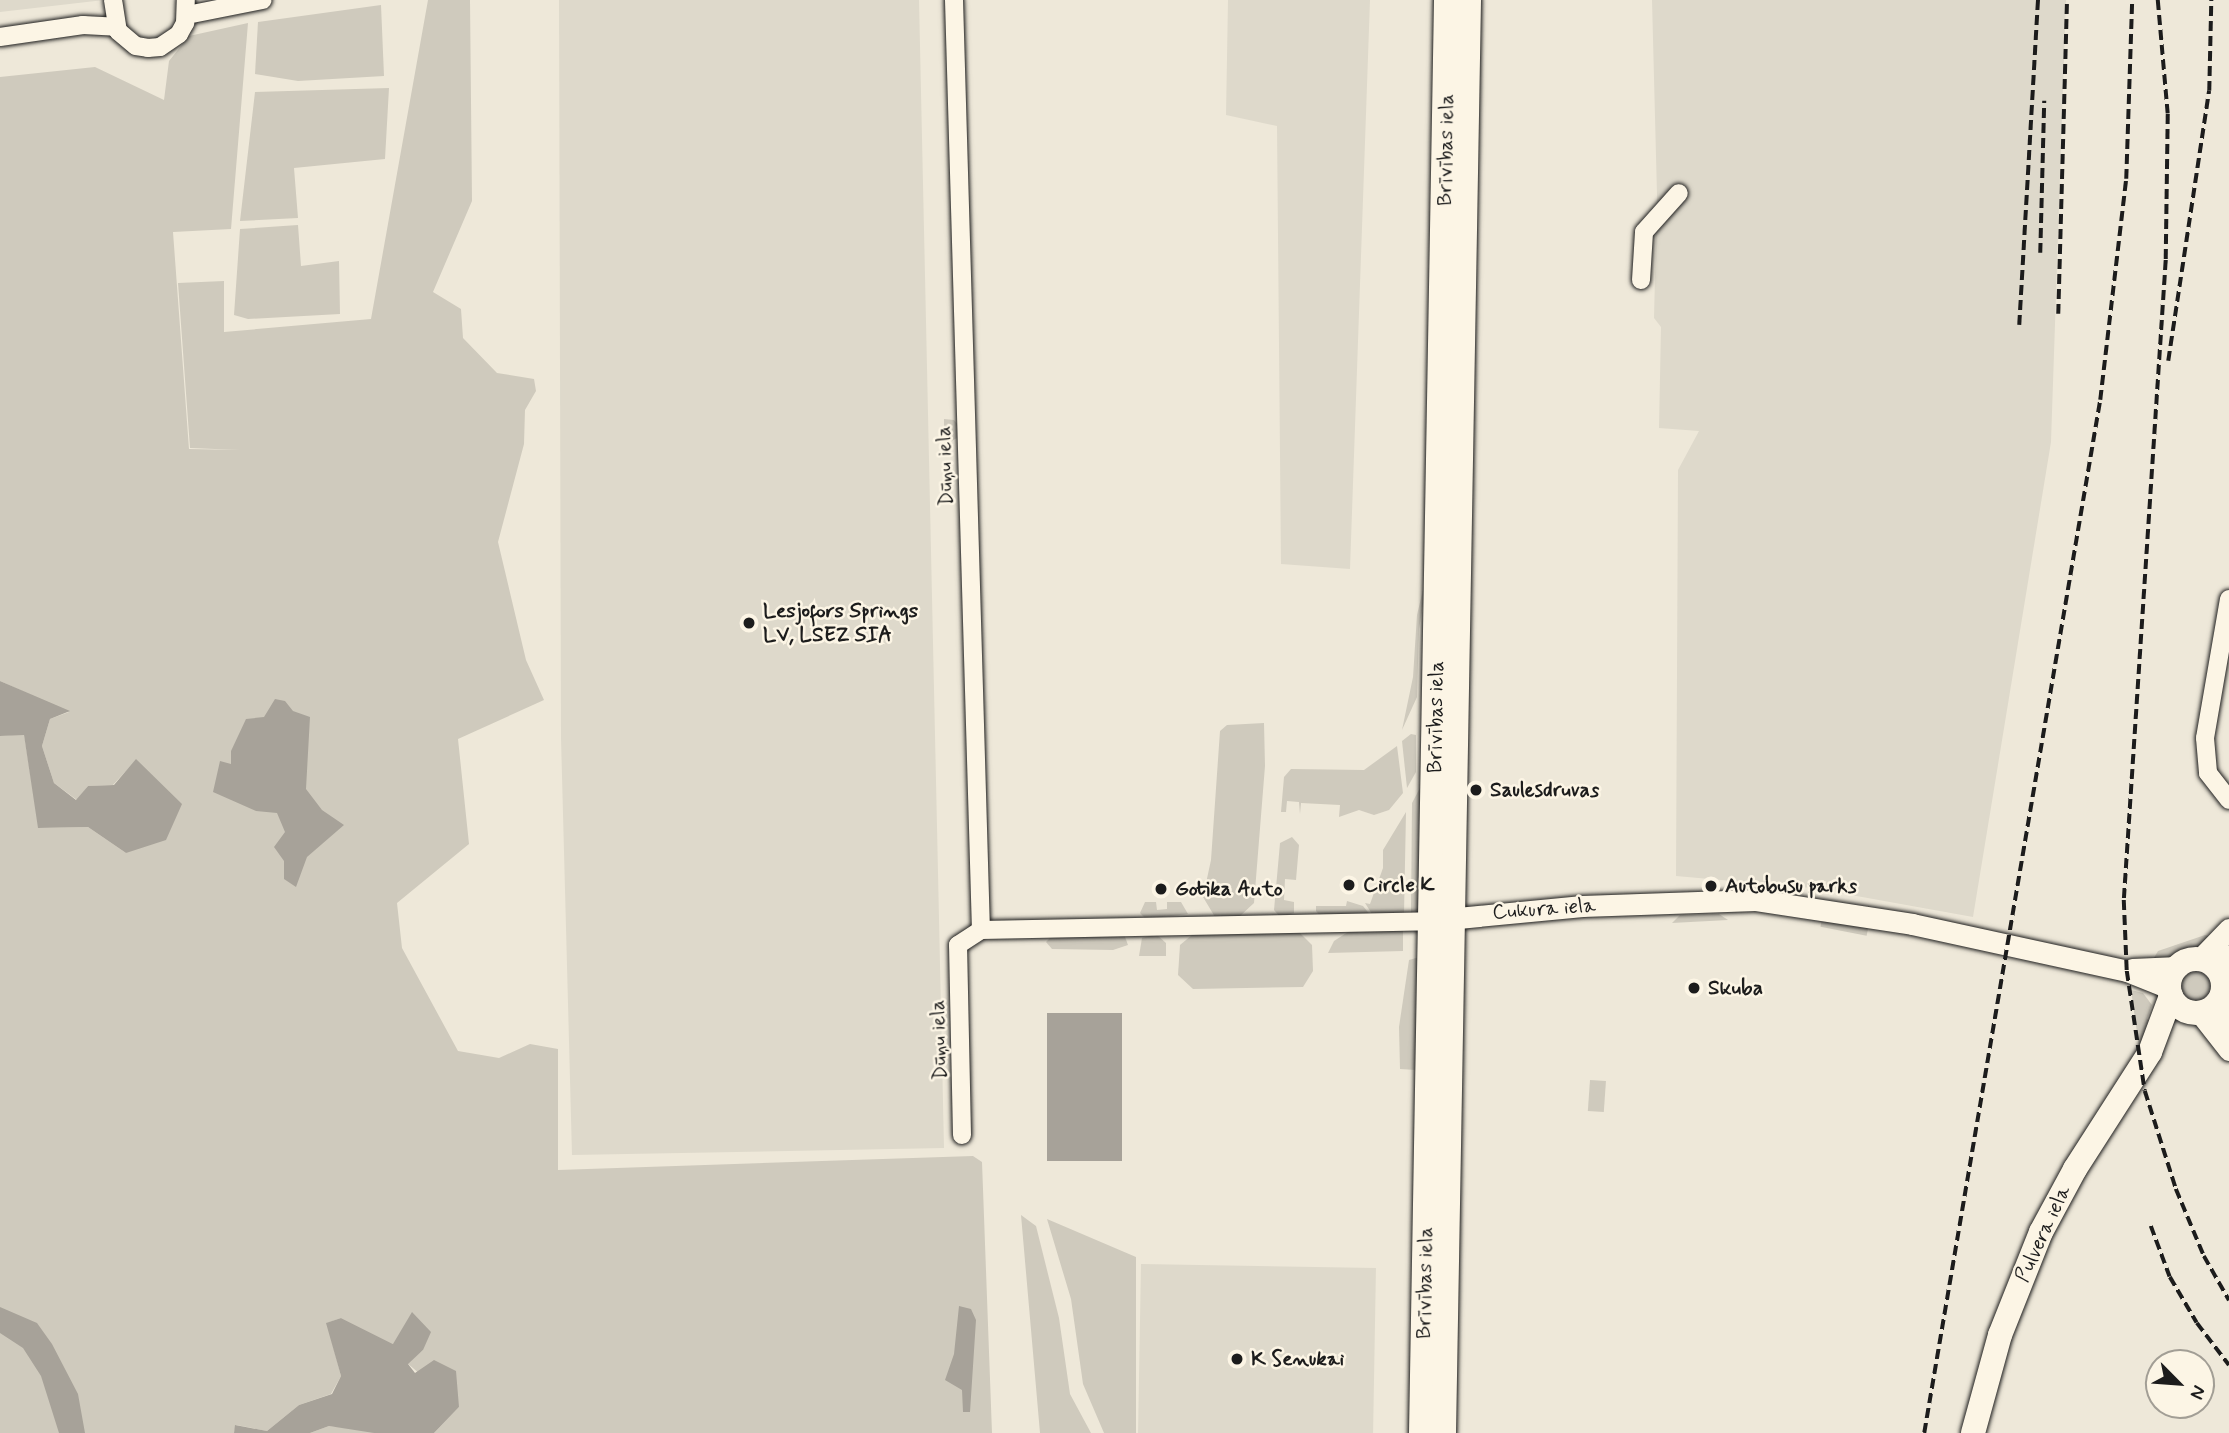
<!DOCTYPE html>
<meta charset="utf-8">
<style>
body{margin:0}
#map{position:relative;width:2229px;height:1433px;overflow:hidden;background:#eee8d9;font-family:Mynerve,sans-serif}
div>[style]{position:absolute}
.built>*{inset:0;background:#ded9cb;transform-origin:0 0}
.green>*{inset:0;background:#cfcabd;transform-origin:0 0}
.round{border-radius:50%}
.water>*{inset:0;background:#a7a299;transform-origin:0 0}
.roads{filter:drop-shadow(0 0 2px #1c1c1c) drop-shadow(0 0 2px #1c1c1c)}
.minor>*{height:18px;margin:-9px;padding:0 9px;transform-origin:9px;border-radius:9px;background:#fcf5e5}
.major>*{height:21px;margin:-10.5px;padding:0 10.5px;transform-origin:10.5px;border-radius:10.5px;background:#fcf5e5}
.highway>*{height:24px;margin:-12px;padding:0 12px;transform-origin:12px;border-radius:12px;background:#fcf5e5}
.highway>.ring{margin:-12px;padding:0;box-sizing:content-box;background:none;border:24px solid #fcf5e5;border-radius:50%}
.rail>*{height:3.5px;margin-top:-1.75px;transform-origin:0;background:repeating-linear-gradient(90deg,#1c1c1c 0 10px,transparent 0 15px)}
.dots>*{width:19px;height:19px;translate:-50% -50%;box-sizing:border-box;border:4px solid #fcf5e5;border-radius:50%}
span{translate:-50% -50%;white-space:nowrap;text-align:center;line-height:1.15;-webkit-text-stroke:5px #fcf5e5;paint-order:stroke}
.street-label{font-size:21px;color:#1c1c1c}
.poi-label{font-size:21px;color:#1c1c1c;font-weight:700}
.left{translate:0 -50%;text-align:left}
.north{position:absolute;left:2145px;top:1349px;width:70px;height:70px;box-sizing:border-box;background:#fcf5e5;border:2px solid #a29e95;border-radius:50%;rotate:115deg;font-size:19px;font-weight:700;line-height:28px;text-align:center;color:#1c1c1c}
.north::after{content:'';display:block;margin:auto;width:24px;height:32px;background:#1c1c1c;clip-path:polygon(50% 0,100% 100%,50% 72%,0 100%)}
</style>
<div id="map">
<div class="built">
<i style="clip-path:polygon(0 0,104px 0,0 12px)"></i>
<i style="clip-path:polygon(559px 0,919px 0,944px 1148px,572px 1155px,561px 738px)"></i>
<i style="clip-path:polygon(1228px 0,1370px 0,1350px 569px,1281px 564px,1277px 126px,1226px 115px)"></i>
<i style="clip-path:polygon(1652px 0,2066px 0,2051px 442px,1973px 917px,1812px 888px,1676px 876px,1678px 470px,1699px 431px,1659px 428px,1661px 327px,1654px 318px,1657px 195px)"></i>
<i style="left:1141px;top:1264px;width:235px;height:169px;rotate:1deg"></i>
</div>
<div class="green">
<i style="clip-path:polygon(428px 0,470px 0,472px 201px,433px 292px,461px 309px,463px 338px,497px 373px,534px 379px,536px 391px,525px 410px,524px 444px,498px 542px,526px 660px,544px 700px,458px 739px,469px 844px,397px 903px,402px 948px,458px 1051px,499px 1058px,530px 1044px,558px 1049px,558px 1170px,973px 1156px,982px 1162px,992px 1433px,434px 1433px,459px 1407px,407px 1363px,423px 1350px,393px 1344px,341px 1318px,327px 1323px,341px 1376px,331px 1394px,299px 1405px,267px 1431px,236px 1425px,234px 1433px,0 1433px,0 736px,24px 734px,39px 828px,88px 827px,126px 853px,181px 804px,136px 760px,113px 785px,88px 786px,77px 800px,54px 783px,42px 746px,50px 719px,69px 712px,0 681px,0 77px,95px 67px,164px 100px,169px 61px,189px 36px,248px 23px,231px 229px,173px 232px,189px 449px,240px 450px,190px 448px,178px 283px,224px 281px,224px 332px,371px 319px)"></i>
<i style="clip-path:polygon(381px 5px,384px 76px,298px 81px,255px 74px,258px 22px)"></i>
<i style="clip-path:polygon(389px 88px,385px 159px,294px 168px,298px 218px,240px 221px,255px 92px)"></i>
<i style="clip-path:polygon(298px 225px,301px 266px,339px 261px,340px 314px,248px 319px,234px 315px,240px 229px)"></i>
<i style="clip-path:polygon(944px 419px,954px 420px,958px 425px,957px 438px,944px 445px)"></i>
<i style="clip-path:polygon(1431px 556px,1419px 629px,1417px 697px,1402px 730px,1413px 677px,1417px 615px)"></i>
<i style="clip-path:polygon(1264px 723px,1265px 766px,1254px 903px,1240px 916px,1215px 917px,1203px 897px,1211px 860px,1220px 731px,1227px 725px)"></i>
<i style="clip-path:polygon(1411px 734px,1416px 735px,1416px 772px,1407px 788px,1402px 741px)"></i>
<i style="clip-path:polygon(1397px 746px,1403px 793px,1389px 810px,1374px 815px,1359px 810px,1339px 817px,1340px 805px,1301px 803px,1300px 814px,1299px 802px,1287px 801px,1286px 812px,1281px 812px,1284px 777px,1291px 769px,1364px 770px)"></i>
<i style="clip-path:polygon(1420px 788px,1421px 908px,1411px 913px,1412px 803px)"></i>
<i style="clip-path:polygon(1406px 812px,1404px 914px,1372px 914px,1365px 903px,1370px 904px,1383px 868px,1383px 850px)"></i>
<i style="clip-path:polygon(1292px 837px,1299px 845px,1296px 880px,1285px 879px,1284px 900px,1294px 902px,1294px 913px,1280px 917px,1274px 910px,1280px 843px)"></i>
<i style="clip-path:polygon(1347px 901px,1363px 906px,1371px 916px,1321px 917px,1316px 911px,1316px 906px,1346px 906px)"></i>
<i style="clip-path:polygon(1145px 902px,1156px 902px,1157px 910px,1167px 909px,1167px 902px,1181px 902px,1188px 914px,1146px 919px,1140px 913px)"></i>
<i style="clip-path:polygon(1719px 914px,1728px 920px,1672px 923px,1680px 915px)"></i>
<i style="left:1822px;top:919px;width:47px;height:8px;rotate:11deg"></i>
<i style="clip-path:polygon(1351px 930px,1403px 930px,1403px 951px,1328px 953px,1334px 941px)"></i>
<i style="clip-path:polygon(1299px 932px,1312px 945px,1313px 971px,1303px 987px,1193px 989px,1178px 975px,1180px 945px,1192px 935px)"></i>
<i style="clip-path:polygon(1124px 934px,1128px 945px,1113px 950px,1052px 949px,1046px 942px,1052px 936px)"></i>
<i style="clip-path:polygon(1156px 934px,1166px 943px,1166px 956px,1139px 956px,1142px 938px)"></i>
<i style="clip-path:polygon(2205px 935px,2211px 937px,2205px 943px,2151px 963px,2158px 951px)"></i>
<i style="clip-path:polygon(1423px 956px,1416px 1070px,1400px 1069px,1399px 1027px,1409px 960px)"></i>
<i class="round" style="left:2182px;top:972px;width:28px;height:28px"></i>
<i style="clip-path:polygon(2131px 990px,2143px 993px,2152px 1005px,2147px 1019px,2153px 1023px,2139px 1047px)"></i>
<i style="left:1590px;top:1080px;width:16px;height:31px;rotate:4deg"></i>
<i style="clip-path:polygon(1021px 1215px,1036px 1226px,1059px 1318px,1070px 1394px,1091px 1433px,1040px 1433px)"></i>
<i style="clip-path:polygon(1047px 1219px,1136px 1257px,1136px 1433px,1104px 1433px,1083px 1384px,1071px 1299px)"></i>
<i style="clip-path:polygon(329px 1426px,370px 1430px,374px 1433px,310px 1433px)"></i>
</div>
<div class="water">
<i style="clip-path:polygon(0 681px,70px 711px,50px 719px,42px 746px,54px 783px,76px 800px,88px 786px,114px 785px,136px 759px,182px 804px,166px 840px,126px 853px,88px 827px,38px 828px,24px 735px,0 736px)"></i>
<i style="clip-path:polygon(275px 699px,285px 701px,293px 711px,310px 717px,306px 789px,322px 810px,344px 825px,307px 857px,296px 887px,284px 879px,284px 861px,274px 847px,285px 832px,277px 813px,256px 811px,213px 792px,220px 761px,231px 764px,231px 751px,246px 719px,264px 717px)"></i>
<i style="left:1047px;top:1013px;width:75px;height:148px"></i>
<i style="clip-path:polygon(959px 1306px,971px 1309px,976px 1320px,970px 1412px,963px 1412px,962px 1390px,945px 1380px,954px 1354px)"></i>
<i style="clip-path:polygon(0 1307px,37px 1323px,52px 1344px,78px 1394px,85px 1433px,59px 1433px,41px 1376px,23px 1348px,0 1333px)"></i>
<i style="clip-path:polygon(412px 1312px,431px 1332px,423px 1350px,408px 1364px,415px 1373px,434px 1360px,456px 1371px,459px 1407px,434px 1433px,374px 1433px,329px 1426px,310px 1433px,234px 1433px,235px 1425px,267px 1431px,299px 1405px,332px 1394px,341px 1376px,326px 1323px,341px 1318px,393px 1344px)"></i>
</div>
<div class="roads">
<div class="minor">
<i style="left:113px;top:0;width:31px;rotate:81deg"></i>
<i style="left:118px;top:31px;width:23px;rotate:40deg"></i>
<i style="left:136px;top:46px;width:12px;rotate:9deg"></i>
<i style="left:148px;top:48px;width:12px;rotate:-5deg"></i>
<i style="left:160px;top:47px;width:23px;rotate:-34deg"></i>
<i style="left:179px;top:34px;width:13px;rotate:-61deg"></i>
<i style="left:185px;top:23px;width:23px;rotate:-88deg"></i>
<i style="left:954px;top:0;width:930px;rotate:88.34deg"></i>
<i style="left:187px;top:15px;width:77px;rotate:-11.2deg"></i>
<i style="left:0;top:37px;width:84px;rotate:-8.2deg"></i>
<i style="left:83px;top:25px;width:33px;rotate:3deg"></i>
<i style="left:1641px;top:280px;width:48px;rotate:-86.4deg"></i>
<i style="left:1644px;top:232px;width:52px;rotate:-48.1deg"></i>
<i style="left:2229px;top:599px;width:141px;rotate:99.8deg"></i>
<i style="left:2205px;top:738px;width:35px;rotate:85deg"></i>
<i style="left:2208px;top:773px;width:34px;rotate:52deg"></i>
<i style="left:962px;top:1135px;width:190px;rotate:-91.2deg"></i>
<i style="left:958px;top:945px;width:27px;rotate:-33deg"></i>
<i style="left:981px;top:930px;width:450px;rotate:-1.1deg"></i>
</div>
<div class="major">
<i style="left:1437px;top:920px;width:146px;rotate:-5.5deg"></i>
<i style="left:1582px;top:906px;width:174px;rotate:-2deg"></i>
<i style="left:1756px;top:900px;width:158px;rotate:8.7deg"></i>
<i style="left:1912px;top:924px;width:220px;rotate:12.3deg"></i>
<i style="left:2127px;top:971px;width:45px;rotate:22deg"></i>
<i style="left:2199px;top:960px;width:43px;rotate:-45.9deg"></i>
<i style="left:2132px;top:969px;width:46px;rotate:-2.5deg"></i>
<i style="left:2221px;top:976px;width:22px;rotate:-69deg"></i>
<i style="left:2219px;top:1001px;width:29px;rotate:70deg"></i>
<i style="left:2200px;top:1013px;width:47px;rotate:51.9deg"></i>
</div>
<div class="highway">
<i class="ring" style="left:2169px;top:959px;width:30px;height:30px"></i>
<i style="left:1421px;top:1433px;width:1433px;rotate:-89deg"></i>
<i style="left:1444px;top:1433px;width:1433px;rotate:-89deg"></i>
<i style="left:1973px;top:1433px;width:102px;rotate:-74.6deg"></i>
<i style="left:2000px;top:1335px;width:111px;rotate:-68.3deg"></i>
<i style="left:2041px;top:1232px;width:72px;rotate:-61.6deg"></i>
<i style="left:2075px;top:1169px;width:139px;rotate:-57.3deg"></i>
<i style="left:2150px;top:1052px;width:60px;rotate:-69.4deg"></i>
</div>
</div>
<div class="rail">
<i style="left:2158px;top:0;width:114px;rotate:85deg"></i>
<i style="left:2168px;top:114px;width:146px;rotate:90.8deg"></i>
<i style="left:2166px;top:260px;width:641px;rotate:93.75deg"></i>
<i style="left:2124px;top:900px;width:71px;rotate:87.6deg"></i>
<i style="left:2127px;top:971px;width:121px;rotate:81.5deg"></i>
<i style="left:2145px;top:1091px;width:103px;rotate:72.4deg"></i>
<i style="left:2176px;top:1189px;width:73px;rotate:67.3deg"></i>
<i style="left:2204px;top:1256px;width:51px;rotate:60.4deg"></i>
<i style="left:2040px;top:253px;width:152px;rotate:-88.5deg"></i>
<i style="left:2058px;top:314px;width:314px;rotate:-88.4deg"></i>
<i style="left:2019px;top:325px;width:326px;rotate:-86.7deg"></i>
<i style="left:2168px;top:361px;width:273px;rotate:-81.4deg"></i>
<i style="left:2209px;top:91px;width:91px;rotate:-88.7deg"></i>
<i style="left:2151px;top:1226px;width:54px;rotate:69.6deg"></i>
<i style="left:2170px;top:1277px;width:53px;rotate:59.6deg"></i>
<i style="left:2197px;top:1323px;width:53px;rotate:52.7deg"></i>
<i style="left:1924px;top:1433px;width:1048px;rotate:-80.33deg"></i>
<i style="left:2100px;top:400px;width:223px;rotate:-83.3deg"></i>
<i style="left:2126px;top:179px;width:179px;rotate:-88.1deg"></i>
</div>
<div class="dots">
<i style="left:749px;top:623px;background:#1c1c1c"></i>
<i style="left:1476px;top:790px;background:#1c1c1c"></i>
<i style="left:1349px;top:885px;background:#1c1c1c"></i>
<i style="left:1711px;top:886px;background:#1c1c1c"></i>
<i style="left:1161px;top:889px;background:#1c1c1c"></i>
<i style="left:1694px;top:988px;background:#1c1c1c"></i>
<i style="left:1237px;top:1359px;background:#1c1c1c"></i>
</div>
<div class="street-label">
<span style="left:1446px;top:150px;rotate:-89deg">Brīvības iela</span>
<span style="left:945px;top:466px;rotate:-92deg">Dūņu iela</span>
<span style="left:1436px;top:717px;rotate:-89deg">Brīvības iela</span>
<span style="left:1544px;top:909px;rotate:-4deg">Cukura iela</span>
<span style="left:939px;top:1040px;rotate:-92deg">Dūņu iela</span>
<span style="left:2043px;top:1234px;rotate:-65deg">Pulvera iela</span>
<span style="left:1425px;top:1283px;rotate:-89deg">Brīvības iela</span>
</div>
<div class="poi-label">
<span class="left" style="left:763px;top:623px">Lesjofors Springs<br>LV, LSEZ SIA</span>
<span class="left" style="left:1490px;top:790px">Saulesdruvas</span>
<span class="left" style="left:1363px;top:885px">Circle K</span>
<span class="left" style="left:1725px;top:886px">Autobusu parks</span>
<span class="left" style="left:1175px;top:889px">Gotika Auto</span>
<span class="left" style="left:1708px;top:988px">Skuba</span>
<span class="left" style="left:1251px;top:1359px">K Senukai</span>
</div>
<div class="north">N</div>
</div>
